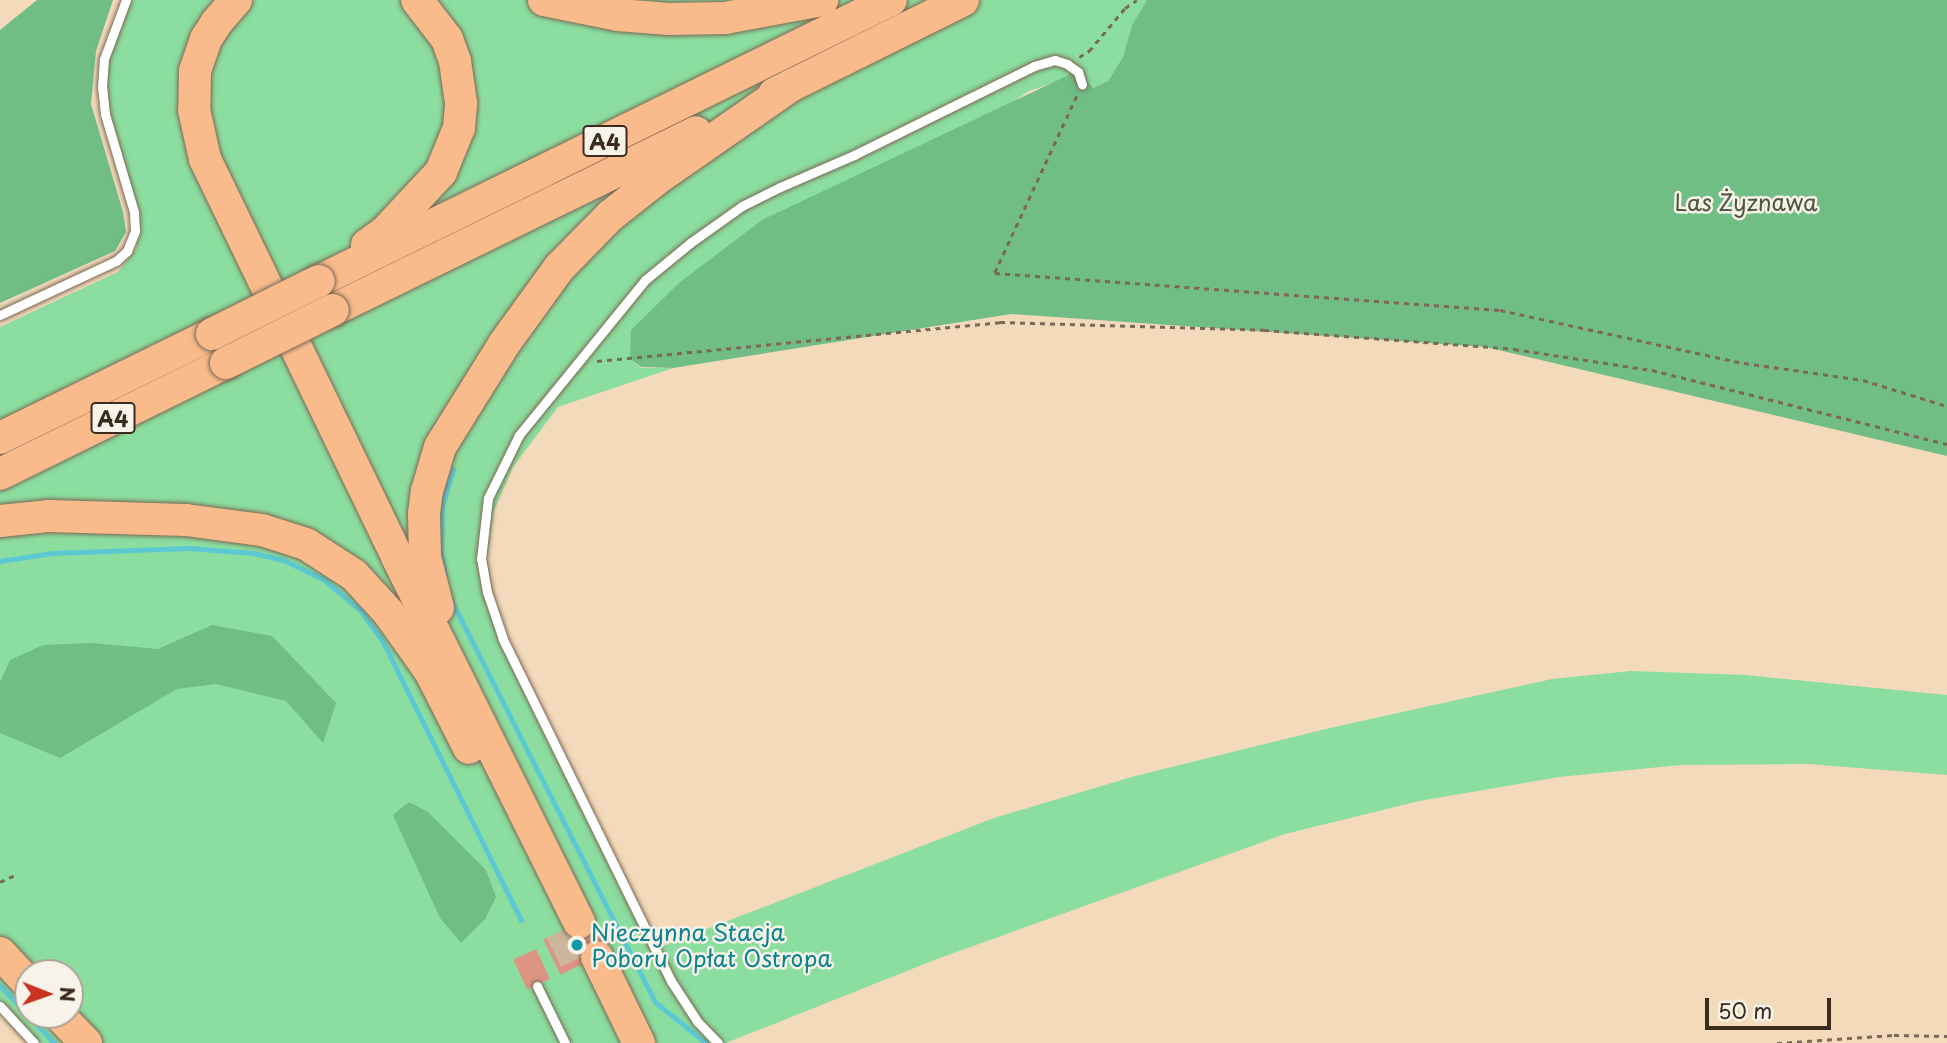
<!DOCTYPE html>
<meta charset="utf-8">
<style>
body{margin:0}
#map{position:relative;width:1947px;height:1043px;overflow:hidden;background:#f2dabb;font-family:"Playpen Sans",sans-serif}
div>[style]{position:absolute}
.green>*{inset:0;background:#8bde9f}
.forest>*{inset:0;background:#70bd86}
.stream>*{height:5px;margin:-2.5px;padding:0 2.5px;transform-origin:2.5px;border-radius:2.5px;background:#5cc9d2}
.building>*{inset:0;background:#dd9483;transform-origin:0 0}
.highway-tunnel>*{height:32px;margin-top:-16px;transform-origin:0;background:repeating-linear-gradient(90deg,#cdb79c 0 32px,transparent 0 48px)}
.path>*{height:2.5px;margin-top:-1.25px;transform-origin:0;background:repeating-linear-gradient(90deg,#7b6855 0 5px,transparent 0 10px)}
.roads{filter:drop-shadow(0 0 2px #7b6855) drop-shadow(0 0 2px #7b6855)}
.lane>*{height:9px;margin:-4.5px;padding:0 4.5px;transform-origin:4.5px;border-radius:4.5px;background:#fff}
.highway>*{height:32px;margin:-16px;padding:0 16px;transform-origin:16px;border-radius:16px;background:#fabb8c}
.bridges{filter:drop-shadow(0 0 2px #7b6855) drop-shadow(0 0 2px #7b6855)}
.highway-bridge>*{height:32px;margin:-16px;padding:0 16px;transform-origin:16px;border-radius:16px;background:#fabb8c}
.dots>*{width:19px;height:19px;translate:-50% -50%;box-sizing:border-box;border:4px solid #f7f3e8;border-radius:50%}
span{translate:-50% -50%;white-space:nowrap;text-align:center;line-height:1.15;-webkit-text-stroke:5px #f7f3e8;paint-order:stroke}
.shield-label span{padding:2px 5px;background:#f7f3e8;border:2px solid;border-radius:5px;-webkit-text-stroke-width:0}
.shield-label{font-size:21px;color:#3b2a1e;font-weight:700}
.park-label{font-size:23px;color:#4f573e}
.culture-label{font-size:23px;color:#0d838f}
.left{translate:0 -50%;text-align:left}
.north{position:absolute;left:14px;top:959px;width:70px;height:70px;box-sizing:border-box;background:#f7f3e8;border:2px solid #aca397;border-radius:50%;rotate:91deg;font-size:19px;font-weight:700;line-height:28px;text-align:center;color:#3b2a1e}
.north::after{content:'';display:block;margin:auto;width:24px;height:32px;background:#c8321e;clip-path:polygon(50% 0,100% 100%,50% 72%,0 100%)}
.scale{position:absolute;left:1705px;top:998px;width:126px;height:32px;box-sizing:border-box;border:4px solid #3b2a1e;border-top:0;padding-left:9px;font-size:21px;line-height:24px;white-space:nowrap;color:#3b2a1e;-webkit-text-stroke:5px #f7f3e8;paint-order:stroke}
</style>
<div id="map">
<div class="green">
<i style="clip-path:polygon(evenodd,132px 0,1147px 0,1132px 25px,1123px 57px,1108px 81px,1093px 88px,1073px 76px,1029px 91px,630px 359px,641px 368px,673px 368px,558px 407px,513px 467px,494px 511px,487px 558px,498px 625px,655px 949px,994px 818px,1135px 776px,1330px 728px,1552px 679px,1631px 671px,1745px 675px,1947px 695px,1947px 775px,1808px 764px,1681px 765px,1559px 777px,1419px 801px,1285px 834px,937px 959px,726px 1043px,34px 1043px,0 1006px,0 327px,118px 272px,136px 249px,140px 230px,139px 214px,105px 110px,106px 67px,120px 21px,132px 0,28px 973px,70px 973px,70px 1015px,28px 1015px,28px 973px)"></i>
</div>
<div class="forest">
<i style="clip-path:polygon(37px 0,113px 0,96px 51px,91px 104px,123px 212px,126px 232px,115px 251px,0 303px,0 30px)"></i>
<i style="clip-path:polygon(1147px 0,1947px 0,1947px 456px,1486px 347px,1011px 314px,673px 368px,641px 367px,630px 359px,631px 330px,679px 283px,762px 220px,1071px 74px,1086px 80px,1093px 88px,1108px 81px,1123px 57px,1132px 25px)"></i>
<i style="clip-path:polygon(212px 625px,272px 636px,336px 703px,323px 743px,286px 701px,216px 684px,177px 689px,60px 758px,0 733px,0 682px,10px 660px,43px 645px,92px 643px,158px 649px)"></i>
<i style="clip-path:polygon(409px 802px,428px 812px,486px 870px,496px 897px,485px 919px,461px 943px,440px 918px,393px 815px)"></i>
</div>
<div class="stream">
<i style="left:0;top:561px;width:53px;rotate:-8.7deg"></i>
<i style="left:52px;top:553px;width:137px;rotate:-2.1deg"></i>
<i style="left:189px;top:548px;width:64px;rotate:4.5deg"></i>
<i style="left:253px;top:553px;width:31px;rotate:13deg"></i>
<i style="left:283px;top:560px;width:44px;rotate:25.4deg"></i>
<i style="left:323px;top:579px;width:48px;rotate:40deg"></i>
<i style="left:360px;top:610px;width:37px;rotate:54deg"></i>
<i style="left:382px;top:640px;width:313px;rotate:63.6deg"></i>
<i style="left:445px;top:575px;width:23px;rotate:-100deg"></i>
<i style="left:441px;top:552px;width:47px;rotate:-88.8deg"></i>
<i style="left:442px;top:505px;width:38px;rotate:-73deg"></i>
<i style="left:450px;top:598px;width:453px;rotate:63.1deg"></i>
<i style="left:655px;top:1002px;width:65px;rotate:38.8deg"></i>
<i style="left:0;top:986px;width:79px;rotate:46.5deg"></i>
</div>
<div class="building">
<i style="left:592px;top:916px;width:39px;height:54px;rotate:64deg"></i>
<i style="left:536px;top:949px;width:33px;height:25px;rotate:65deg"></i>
</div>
<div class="highway-tunnel">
<i style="left:561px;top:931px;width:39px;rotate:63deg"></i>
</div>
<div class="path">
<i style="left:1079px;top:57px;width:12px;rotate:-31deg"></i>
<i style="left:1089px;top:51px;width:56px;rotate:-50.1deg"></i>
<i style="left:1125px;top:8px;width:14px;rotate:-34deg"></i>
<i style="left:1077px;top:96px;width:195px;rotate:114.9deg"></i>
<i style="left:995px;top:273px;width:506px;rotate:4.19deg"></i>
<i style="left:1500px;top:310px;width:250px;rotate:12.3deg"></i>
<i style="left:1744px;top:363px;width:120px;rotate:8.1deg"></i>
<i style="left:1863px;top:380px;width:88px;rotate:17.2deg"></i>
<i style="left:597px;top:361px;width:405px;rotate:-5.5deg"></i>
<i style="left:1000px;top:322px;width:264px;rotate:1.7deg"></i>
<i style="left:1264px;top:330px;width:251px;rotate:4.3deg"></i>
<i style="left:1514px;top:349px;width:140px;rotate:8.7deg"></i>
<i style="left:1652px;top:370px;width:304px;rotate:14.1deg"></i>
<i style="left:0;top:882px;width:19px;rotate:-25deg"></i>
<i style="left:1777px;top:1043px;width:117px;rotate:-3.9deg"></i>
<i style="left:1894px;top:1035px;width:53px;rotate:1.1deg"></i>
</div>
<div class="roads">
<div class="lane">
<i style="left:0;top:315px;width:128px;rotate:-25deg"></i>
<i style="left:116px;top:261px;width:15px;rotate:-42deg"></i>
<i style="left:127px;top:251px;width:22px;rotate:-68deg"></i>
<i style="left:135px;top:231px;width:19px;rotate:-93deg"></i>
<i style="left:134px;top:212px;width:102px;rotate:-106.5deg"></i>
<i style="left:105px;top:114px;width:27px;rotate:-96deg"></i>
<i style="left:102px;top:87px;width:28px;rotate:-86deg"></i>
<i style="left:104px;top:59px;width:63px;rotate:-69.6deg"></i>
<i style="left:537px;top:986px;width:64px;rotate:63.8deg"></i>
<i style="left:0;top:1006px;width:50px;rotate:47.4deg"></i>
<i style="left:718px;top:1043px;width:30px;rotate:-134deg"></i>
<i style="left:697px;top:1021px;width:48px;rotate:-123deg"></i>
<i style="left:671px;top:981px;width:381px;rotate:-116.2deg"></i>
<i style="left:503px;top:639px;width:50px;rotate:-108.8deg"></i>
<i style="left:487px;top:592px;width:34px;rotate:-100deg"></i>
<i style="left:481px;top:559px;width:61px;rotate:-83.5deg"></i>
<i style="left:488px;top:498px;width:70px;rotate:-63.8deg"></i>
<i style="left:519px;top:435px;width:200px;rotate:-50.9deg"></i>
<i style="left:645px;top:280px;width:58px;rotate:-39.4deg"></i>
<i style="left:690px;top:243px;width:64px;rotate:-35.4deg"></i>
<i style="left:742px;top:206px;width:42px;rotate:-26.6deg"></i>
<i style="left:780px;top:187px;width:81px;rotate:-23.4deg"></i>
<i style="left:854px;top:155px;width:201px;rotate:-26.3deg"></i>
<i style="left:1034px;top:66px;width:22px;rotate:-16deg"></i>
<i style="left:1055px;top:60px;width:13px;rotate:18deg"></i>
<i style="left:1067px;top:64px;width:14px;rotate:36deg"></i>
<i style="left:1078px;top:72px;width:13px;rotate:72deg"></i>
</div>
<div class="highway">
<i style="left:236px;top:0;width:29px;rotate:131deg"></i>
<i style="left:217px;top:22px;width:20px;rotate:123deg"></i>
<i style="left:206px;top:39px;width:34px;rotate:109deg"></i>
<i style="left:195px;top:71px;width:39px;rotate:91deg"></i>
<i style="left:194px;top:110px;width:50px;rotate:77.3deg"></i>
<i style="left:205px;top:159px;width:444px;rotate:64.2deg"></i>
<i style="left:398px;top:559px;width:406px;rotate:63.5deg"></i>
<i style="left:544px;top:0;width:76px;rotate:11.5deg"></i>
<i style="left:618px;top:15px;width:51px;rotate:4.5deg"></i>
<i style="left:669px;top:19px;width:56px;rotate:-1deg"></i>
<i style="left:725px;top:18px;width:99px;rotate:-10.5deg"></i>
<i style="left:774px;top:94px;width:211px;rotate:-26.4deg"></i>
<i style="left:367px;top:245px;width:24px;rotate:-36deg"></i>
<i style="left:386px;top:231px;width:81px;rotate:-47deg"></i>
<i style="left:441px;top:172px;width:48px;rotate:-67.8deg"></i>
<i style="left:459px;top:128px;width:25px;rotate:-85deg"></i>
<i style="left:461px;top:103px;width:42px;rotate:-98.1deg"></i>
<i style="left:455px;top:61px;width:23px;rotate:-110deg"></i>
<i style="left:447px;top:39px;width:49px;rotate:-127.6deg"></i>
<i style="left:319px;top:281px;width:637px;rotate:-26.16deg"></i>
<i style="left:333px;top:310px;width:404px;rotate:-26.1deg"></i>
<i style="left:0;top:438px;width:236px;rotate:-26.1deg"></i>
<i style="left:0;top:474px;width:252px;rotate:-26.2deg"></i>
<i style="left:0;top:521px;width:48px;rotate:-5.9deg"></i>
<i style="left:48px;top:516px;width:138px;rotate:1.7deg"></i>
<i style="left:186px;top:520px;width:77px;rotate:7.5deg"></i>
<i style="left:262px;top:530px;width:46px;rotate:17.7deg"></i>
<i style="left:306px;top:544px;width:57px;rotate:32.9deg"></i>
<i style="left:354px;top:575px;width:50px;rotate:47.4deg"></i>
<i style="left:388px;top:612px;width:72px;rotate:54.6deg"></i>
<i style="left:430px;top:671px;width:86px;rotate:63.1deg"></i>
<i style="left:438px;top:608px;width:53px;rotate:-104.3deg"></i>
<i style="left:425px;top:557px;width:43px;rotate:-91.3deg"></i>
<i style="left:424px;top:514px;width:23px;rotate:-83deg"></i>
<i style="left:427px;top:491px;width:46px;rotate:-73.5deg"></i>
<i style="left:440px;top:447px;width:121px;rotate:-58.1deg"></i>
<i style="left:504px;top:344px;width:94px;rotate:-54.1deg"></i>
<i style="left:559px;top:268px;width:73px;rotate:-45.6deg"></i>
<i style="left:610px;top:216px;width:61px;rotate:-38.4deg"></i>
<i style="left:658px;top:178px;width:163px;rotate:-34.8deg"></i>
<i style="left:0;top:953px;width:41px;rotate:47deg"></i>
<i style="left:597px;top:957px;width:96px;rotate:64deg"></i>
<i style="left:59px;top:1015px;width:39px;rotate:46deg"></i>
</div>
</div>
<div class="bridges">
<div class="highway-bridge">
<i style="left:212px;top:334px;width:119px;rotate:-26.4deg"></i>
<i style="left:226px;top:363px;width:119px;rotate:-26.4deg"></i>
</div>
</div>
<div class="dots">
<i style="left:577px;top:945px;background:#0f9aa8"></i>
</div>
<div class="shield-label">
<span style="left:605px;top:141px">A4</span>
<span style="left:113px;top:418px">A4</span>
</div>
<div class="park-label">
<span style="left:1746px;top:202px">Las Żyznawa</span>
</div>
<div class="culture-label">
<span class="left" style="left:591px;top:945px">Nieczynna Stacja<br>Poboru Opłat Ostropa</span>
</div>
<div class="north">N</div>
<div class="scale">50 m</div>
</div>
